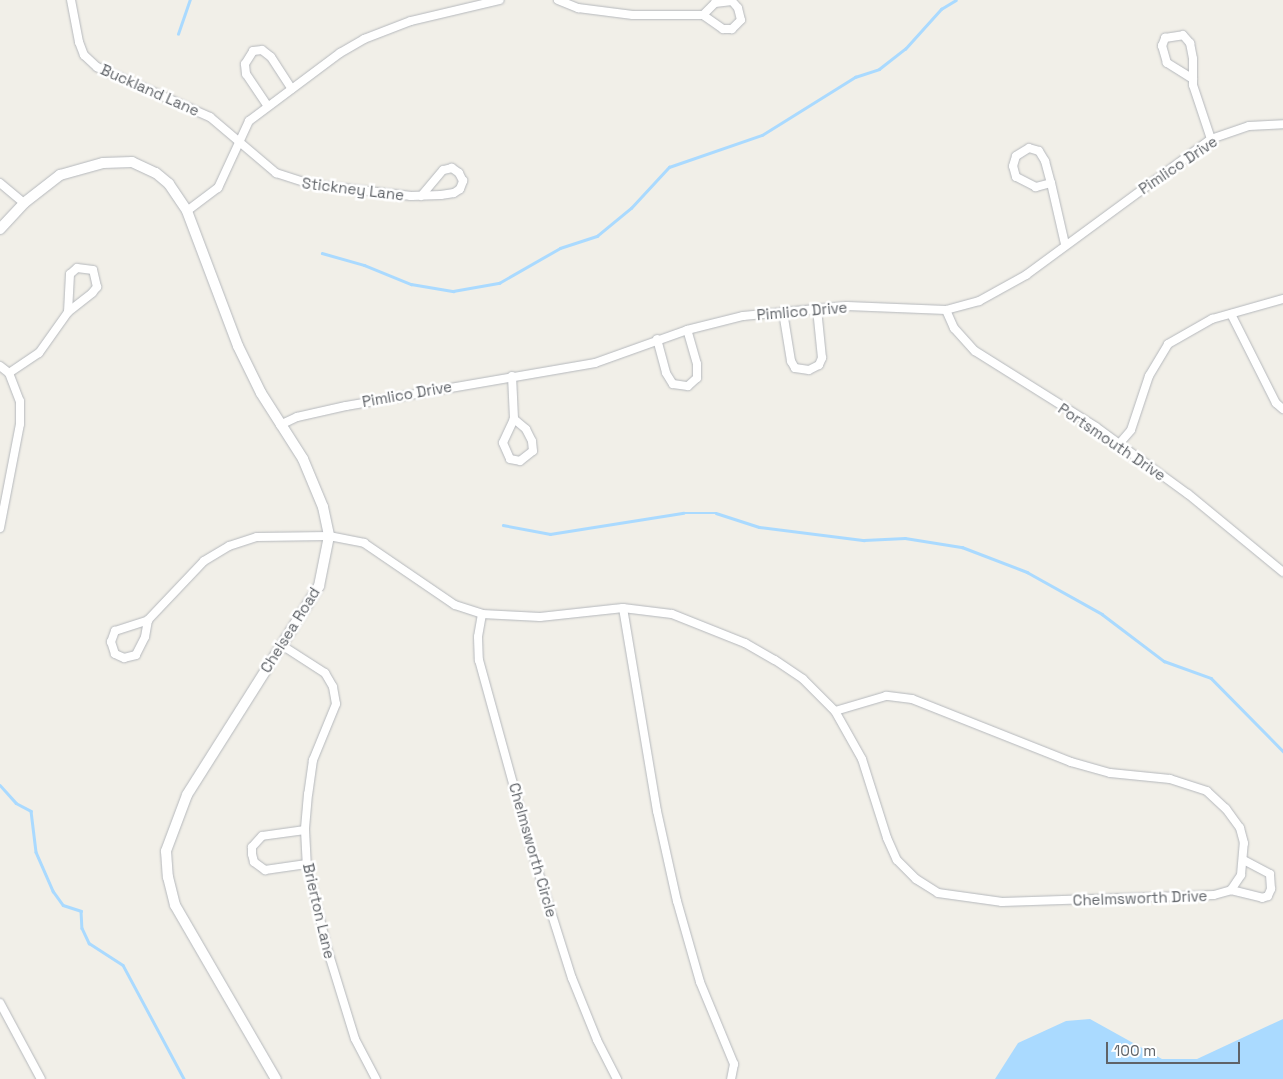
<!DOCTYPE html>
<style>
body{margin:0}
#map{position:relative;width:1283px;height:1079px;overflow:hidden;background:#f1efe8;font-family:"Space Grotesk",sans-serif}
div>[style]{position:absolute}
.water>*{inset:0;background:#aadaff}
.stream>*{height:2.5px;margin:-1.25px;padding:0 1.25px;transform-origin:1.25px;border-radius:1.25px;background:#aadaff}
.roads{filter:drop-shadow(0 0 1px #b5b8bc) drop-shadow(0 0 1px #b5b8bc)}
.street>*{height:8px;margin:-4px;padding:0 4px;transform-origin:4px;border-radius:4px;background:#fff}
.secondary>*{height:10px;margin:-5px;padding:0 5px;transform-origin:5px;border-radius:5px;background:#fff}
span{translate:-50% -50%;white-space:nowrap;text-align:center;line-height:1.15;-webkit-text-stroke:5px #fff;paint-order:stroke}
.street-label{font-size:15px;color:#5f6368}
.scale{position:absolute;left:1106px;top:1042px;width:134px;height:22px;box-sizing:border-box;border:2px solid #5f6368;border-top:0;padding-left:6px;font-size:15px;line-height:18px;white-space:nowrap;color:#5f6368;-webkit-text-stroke:4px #fff;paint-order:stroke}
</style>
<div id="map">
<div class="water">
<i style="clip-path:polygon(1090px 1019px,1162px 1059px,1197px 1059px,1283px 1019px,1283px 1079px,995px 1079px,1018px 1043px,1066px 1021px)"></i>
</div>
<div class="stream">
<i style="left:178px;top:34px;width:36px;rotate:-71deg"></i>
<i style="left:322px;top:253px;width:44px;rotate:15.9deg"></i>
<i style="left:364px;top:265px;width:51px;rotate:22deg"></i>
<i style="left:411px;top:284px;width:43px;rotate:9.5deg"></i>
<i style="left:453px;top:291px;width:47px;rotate:-9.9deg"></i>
<i style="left:499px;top:283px;width:70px;rotate:-29.8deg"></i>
<i style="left:560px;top:248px;width:39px;rotate:-18deg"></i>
<i style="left:597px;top:236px;width:44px;rotate:-39.5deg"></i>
<i style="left:631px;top:208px;width:56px;rotate:-47.2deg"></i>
<i style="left:669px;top:167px;width:98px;rotate:-19deg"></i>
<i style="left:762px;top:135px;width:110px;rotate:-31.9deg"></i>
<i style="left:855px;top:77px;width:25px;rotate:-18deg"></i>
<i style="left:879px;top:69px;width:33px;rotate:-38deg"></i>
<i style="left:905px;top:49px;width:54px;rotate:-48deg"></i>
<i style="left:941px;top:9px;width:17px;rotate:-31deg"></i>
<i style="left:503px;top:525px;width:48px;rotate:10.8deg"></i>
<i style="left:550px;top:534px;width:135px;rotate:-9deg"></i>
<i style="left:683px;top:513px;width:33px"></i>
<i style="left:716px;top:513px;width:45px;rotate:18deg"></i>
<i style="left:759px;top:527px;width:106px;rotate:7.1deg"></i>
<i style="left:864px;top:540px;width:41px;rotate:-2.8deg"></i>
<i style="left:905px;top:538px;width:58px;rotate:9deg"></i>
<i style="left:962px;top:547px;width:70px;rotate:21deg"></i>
<i style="left:1027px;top:572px;width:86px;rotate:29.2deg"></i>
<i style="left:1102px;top:614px;width:78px;rotate:37.2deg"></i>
<i style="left:1164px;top:661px;width:50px;rotate:19.9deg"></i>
<i style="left:1211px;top:678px;width:103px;rotate:45.4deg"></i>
<i style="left:0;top:785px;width:24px;rotate:48deg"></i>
<i style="left:16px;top:803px;width:17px;rotate:28deg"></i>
<i style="left:31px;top:811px;width:41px;rotate:83deg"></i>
<i style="left:36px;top:852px;width:43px;rotate:66.4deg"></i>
<i style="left:53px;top:891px;width:17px;rotate:54deg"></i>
<i style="left:63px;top:905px;width:19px;rotate:18deg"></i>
<i style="left:81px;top:911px;width:17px;rotate:87deg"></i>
<i style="left:82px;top:928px;width:17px;rotate:65deg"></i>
<i style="left:89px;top:943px;width:40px;rotate:32.9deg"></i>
<i style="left:123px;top:965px;width:129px;rotate:61.8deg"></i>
</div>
<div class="roads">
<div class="street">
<i style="left:71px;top:0;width:43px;rotate:79.2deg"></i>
<i style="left:79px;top:42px;width:14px;rotate:69deg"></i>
<i style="left:84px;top:55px;width:18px;rotate:43deg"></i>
<i style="left:97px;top:67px;width:124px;rotate:23.9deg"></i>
<i style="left:210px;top:117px;width:87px;rotate:40.3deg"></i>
<i style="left:276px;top:173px;width:35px;rotate:18deg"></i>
<i style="left:309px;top:184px;width:103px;rotate:6.7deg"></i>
<i style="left:411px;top:196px;width:30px;rotate:-2deg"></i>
<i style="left:441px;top:195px;width:13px;rotate:-9deg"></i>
<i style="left:454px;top:193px;width:7px;rotate:-34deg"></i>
<i style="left:460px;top:189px;width:9px;rotate:-69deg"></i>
<i style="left:463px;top:181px;width:9px;rotate:-117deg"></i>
<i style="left:459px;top:173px;width:9px;rotate:-144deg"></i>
<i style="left:452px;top:168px;width:9px;rotate:167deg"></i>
<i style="left:443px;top:170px;width:34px;rotate:130deg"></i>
<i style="left:558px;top:0;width:22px;rotate:22deg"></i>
<i style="left:578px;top:8px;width:55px;rotate:7.3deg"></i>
<i style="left:633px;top:15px;width:70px"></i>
<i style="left:703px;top:15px;width:17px;rotate:-45deg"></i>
<i style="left:715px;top:3px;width:17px;rotate:-7deg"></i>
<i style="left:732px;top:1px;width:9px;rotate:49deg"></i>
<i style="left:738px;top:8px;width:12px;rotate:76deg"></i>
<i style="left:741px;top:20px;width:13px;rotate:135deg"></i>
<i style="left:732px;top:29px;width:9px;rotate:180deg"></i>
<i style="left:723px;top:29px;width:24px;rotate:-145deg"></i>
<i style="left:1193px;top:79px;width:31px;rotate:-148deg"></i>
<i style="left:1167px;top:63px;width:18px;rotate:-106deg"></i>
<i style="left:1162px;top:46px;width:9px;rotate:-69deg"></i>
<i style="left:1165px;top:38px;width:18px;rotate:-9deg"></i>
<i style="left:1183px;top:35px;width:11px;rotate:49deg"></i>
<i style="left:1190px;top:43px;width:16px;rotate:79deg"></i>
<i style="left:1193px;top:59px;width:26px;rotate:90deg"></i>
<i style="left:1193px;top:85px;width:57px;rotate:71.6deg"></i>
<i style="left:267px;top:105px;width:37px;rotate:-124deg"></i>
<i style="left:246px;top:74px;width:10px;rotate:-96deg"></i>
<i style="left:245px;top:64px;width:15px;rotate:-58deg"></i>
<i style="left:253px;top:51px;width:9px;rotate:-6deg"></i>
<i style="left:262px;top:50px;width:11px;rotate:38deg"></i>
<i style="left:271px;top:57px;width:38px;rotate:57deg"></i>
<i style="left:0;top:183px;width:31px;rotate:40deg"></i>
<i style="left:1051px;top:183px;width:16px;rotate:165deg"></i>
<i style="left:1036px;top:187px;width:22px;rotate:-153deg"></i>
<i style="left:1016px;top:177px;width:11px;rotate:-105deg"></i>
<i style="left:1013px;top:166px;width:10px;rotate:-73deg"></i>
<i style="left:1016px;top:156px;width:15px;rotate:-32deg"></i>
<i style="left:1029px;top:148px;width:10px;rotate:17deg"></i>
<i style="left:1039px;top:151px;width:12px;rotate:59deg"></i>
<i style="left:1045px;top:161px;width:23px;rotate:75deg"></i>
<i style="left:1051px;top:183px;width:63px;rotate:77.1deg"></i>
<i style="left:187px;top:211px;width:39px;rotate:-37deg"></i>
<i style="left:218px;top:188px;width:74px;rotate:-65.2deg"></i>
<i style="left:249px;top:121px;width:114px;rotate:-36.8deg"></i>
<i style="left:340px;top:53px;width:28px;rotate:-30deg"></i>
<i style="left:364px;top:39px;width:50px;rotate:-21deg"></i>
<i style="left:411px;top:21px;width:91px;rotate:-13.3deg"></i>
<i style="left:946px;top:310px;width:20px;rotate:66deg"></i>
<i style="left:954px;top:328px;width:31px;rotate:48deg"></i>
<i style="left:975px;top:351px;width:143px;rotate:32.1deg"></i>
<i style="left:1096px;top:427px;width:114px;rotate:36.1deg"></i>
<i style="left:1188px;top:494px;width:123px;rotate:39.4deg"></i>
<i style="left:783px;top:312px;width:50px;rotate:80.7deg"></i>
<i style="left:791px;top:361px;width:8px;rotate:60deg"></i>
<i style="left:795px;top:368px;width:14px;rotate:8deg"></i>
<i style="left:809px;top:370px;width:11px;rotate:-27deg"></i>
<i style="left:819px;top:365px;width:8px;rotate:-67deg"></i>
<i style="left:822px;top:358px;width:49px;rotate:-95.8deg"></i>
<i style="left:1231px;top:314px;width:100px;rotate:63.2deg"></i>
<i style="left:1276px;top:403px;width:9px;rotate:41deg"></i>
<i style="left:657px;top:339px;width:35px;rotate:75deg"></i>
<i style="left:666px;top:373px;width:13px;rotate:58deg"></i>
<i style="left:673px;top:384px;width:15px;rotate:8deg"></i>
<i style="left:688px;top:386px;width:12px;rotate:-42deg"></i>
<i style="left:697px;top:378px;width:14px;rotate:-90deg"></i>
<i style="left:697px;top:364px;width:35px;rotate:-106deg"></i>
<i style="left:0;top:366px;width:11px;rotate:38deg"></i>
<i style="left:9px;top:373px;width:30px;rotate:69deg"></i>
<i style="left:20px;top:401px;width:23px;rotate:90deg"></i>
<i style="left:20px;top:424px;width:106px;rotate:100.9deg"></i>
<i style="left:9px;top:373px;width:36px;rotate:-34deg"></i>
<i style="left:39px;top:353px;width:50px;rotate:-54.7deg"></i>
<i style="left:68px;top:312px;width:31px;rotate:-38deg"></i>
<i style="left:92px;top:293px;width:8px;rotate:-50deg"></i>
<i style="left:97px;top:287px;width:17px;rotate:-103deg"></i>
<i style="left:93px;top:270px;width:16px;rotate:-173deg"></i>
<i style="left:77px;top:268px;width:9px;rotate:139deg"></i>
<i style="left:70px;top:274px;width:38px;rotate:93deg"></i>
<i style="left:512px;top:376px;width:43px;rotate:87.3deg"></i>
<i style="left:514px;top:419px;width:26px;rotate:115deg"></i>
<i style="left:503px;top:443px;width:17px;rotate:66deg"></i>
<i style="left:510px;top:459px;width:10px;rotate:11deg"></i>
<i style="left:520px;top:461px;width:16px;rotate:-38deg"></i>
<i style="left:533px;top:451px;width:10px;rotate:-96deg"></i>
<i style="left:532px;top:441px;width:13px;rotate:-117deg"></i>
<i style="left:526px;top:429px;width:16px;rotate:-140deg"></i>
<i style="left:280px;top:425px;width:19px;rotate:-25deg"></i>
<i style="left:297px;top:417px;width:50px;rotate:-12.7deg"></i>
<i style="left:346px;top:406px;width:253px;rotate:-9.8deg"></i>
<i style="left:595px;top:363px;width:98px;rotate:-19.7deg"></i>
<i style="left:687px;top:330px;width:58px;rotate:-14deg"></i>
<i style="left:743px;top:316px;width:104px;rotate:-5.5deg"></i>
<i style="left:847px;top:306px;width:99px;rotate:2.3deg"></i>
<i style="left:946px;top:310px;width:34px;rotate:-15deg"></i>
<i style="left:979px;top:301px;width:54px;rotate:-29deg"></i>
<i style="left:1026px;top:275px;width:230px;rotate:-36.3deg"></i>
<i style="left:1211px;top:139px;width:40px;rotate:-18.9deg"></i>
<i style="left:1249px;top:126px;width:34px;rotate:-3deg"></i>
<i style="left:1119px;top:444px;width:18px;rotate:-49deg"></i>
<i style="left:1131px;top:430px;width:57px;rotate:-71.6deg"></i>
<i style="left:1149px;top:376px;width:37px;rotate:-59deg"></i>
<i style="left:1168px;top:344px;width:51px;rotate:-29.6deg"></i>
<i style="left:1212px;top:319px;width:74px;rotate:-15.7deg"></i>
<i style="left:623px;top:608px;width:206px;rotate:80.5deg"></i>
<i style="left:657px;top:811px;width:92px;rotate:77.5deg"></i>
<i style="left:677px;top:901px;width:84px;rotate:74.1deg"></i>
<i style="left:700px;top:982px;width:89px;rotate:67.5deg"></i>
<i style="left:734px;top:1064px;width:15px;rotate:101deg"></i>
<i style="left:482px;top:614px;width:23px;rotate:100deg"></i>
<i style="left:478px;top:637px;width:23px;rotate:88deg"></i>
<i style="left:479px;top:660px;width:189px;rotate:74.6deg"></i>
<i style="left:529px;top:842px;width:143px;rotate:72.5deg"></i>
<i style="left:572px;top:978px;width:67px;rotate:68deg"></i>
<i style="left:597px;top:1040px;width:44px;rotate:62.9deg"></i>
<i style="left:148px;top:620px;width:17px;rotate:100deg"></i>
<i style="left:145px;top:637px;width:20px;rotate:117deg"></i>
<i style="left:136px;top:655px;width:12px;rotate:166deg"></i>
<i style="left:124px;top:658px;width:10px;rotate:-156deg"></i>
<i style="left:115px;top:654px;width:13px;rotate:-108deg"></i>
<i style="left:111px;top:642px;width:12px;rotate:-70deg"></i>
<i style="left:115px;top:631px;width:35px;rotate:-18deg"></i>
<i style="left:148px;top:620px;width:81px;rotate:-46.5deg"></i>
<i style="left:204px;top:561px;width:29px;rotate:-31deg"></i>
<i style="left:229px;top:546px;width:29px;rotate:-18deg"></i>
<i style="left:257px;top:537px;width:72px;rotate:-0.8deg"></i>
<i style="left:329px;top:536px;width:36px;rotate:11deg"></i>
<i style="left:364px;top:543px;width:110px;rotate:34.3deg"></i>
<i style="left:455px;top:605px;width:28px;rotate:18deg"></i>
<i style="left:482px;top:614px;width:58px;rotate:3deg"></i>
<i style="left:540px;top:617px;width:83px;rotate:-6.2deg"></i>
<i style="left:623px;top:608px;width:49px;rotate:7deg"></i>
<i style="left:672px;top:614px;width:79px;rotate:21.7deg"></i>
<i style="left:745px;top:643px;width:34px;rotate:30deg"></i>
<i style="left:775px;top:660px;width:34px;rotate:34deg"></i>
<i style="left:803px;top:679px;width:45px;rotate:45deg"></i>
<i style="left:835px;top:711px;width:55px;rotate:60.6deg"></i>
<i style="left:862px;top:759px;width:83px;rotate:72.4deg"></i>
<i style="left:887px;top:838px;width:24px;rotate:66deg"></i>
<i style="left:897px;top:860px;width:27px;rotate:45deg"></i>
<i style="left:916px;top:879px;width:26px;rotate:32deg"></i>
<i style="left:938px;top:893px;width:65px;rotate:8deg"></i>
<i style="left:1002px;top:902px;width:212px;rotate:-1.9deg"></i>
<i style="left:1214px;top:895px;width:18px;rotate:-16deg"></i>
<i style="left:1231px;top:890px;width:18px;rotate:-56deg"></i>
<i style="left:1241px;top:875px;width:32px;rotate:-85deg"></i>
<i style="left:1244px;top:843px;width:16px;rotate:-105deg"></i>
<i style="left:1240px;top:828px;width:24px;rotate:-126deg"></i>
<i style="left:1226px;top:809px;width:26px;rotate:-137deg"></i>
<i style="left:1207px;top:791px;width:39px;rotate:-162deg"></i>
<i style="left:1170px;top:779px;width:60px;rotate:-174.3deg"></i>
<i style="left:1110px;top:773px;width:41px;rotate:-164.2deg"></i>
<i style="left:1071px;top:762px;width:171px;rotate:-158.4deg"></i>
<i style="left:912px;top:699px;width:26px;rotate:-173deg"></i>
<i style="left:886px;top:696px;width:53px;rotate:163.6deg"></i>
<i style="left:283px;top:646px;width:50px;rotate:32.7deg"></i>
<i style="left:325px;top:673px;width:16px;rotate:60deg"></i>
<i style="left:333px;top:687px;width:17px;rotate:80deg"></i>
<i style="left:336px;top:704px;width:61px;rotate:112.3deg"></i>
<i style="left:313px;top:760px;width:34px;rotate:98deg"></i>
<i style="left:308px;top:794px;width:36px;rotate:95deg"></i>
<i style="left:305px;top:830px;width:34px;rotate:87deg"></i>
<i style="left:307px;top:864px;width:86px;rotate:76.6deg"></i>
<i style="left:327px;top:948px;width:95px;rotate:72.9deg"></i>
<i style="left:355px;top:1039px;width:45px;rotate:62.3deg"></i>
<i style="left:305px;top:830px;width:43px;rotate:172.1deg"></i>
<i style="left:262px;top:836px;width:15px;rotate:132deg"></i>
<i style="left:252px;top:847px;width:7px;rotate:90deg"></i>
<i style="left:252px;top:854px;width:8px;rotate:76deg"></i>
<i style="left:254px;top:862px;width:14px;rotate:36deg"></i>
<i style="left:265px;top:870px;width:42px;rotate:-8.1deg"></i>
<i style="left:1231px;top:890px;width:32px;rotate:14deg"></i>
<i style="left:1262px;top:898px;width:6px;rotate:-18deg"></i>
<i style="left:1268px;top:896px;width:8px;rotate:-67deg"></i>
<i style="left:1271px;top:889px;width:15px;rotate:-94deg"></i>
<i style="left:1270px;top:874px;width:30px;rotate:-152deg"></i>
<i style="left:0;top:1003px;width:86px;rotate:61.7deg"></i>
</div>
<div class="secondary">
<i style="left:0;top:229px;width:35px;rotate:-47deg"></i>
<i style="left:24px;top:203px;width:46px;rotate:-37.9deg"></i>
<i style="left:60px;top:175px;width:45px;rotate:-15.6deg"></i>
<i style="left:103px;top:163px;width:29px;rotate:-2deg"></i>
<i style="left:132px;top:162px;width:26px;rotate:25deg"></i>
<i style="left:156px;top:173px;width:17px;rotate:40deg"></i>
<i style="left:169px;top:184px;width:32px;rotate:56deg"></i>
<i style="left:187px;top:211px;width:144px;rotate:69.3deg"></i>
<i style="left:238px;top:346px;width:52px;rotate:63.9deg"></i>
<i style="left:261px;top:393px;width:78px;rotate:57.5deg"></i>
<i style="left:303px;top:459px;width:52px;rotate:67.4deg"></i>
<i style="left:323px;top:507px;width:30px;rotate:78deg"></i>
<i style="left:329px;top:536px;width:51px;rotate:101.3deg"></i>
<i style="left:319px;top:586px;width:247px;rotate:122.3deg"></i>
<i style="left:187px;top:795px;width:60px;rotate:110.6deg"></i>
<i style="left:166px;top:851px;width:26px;rotate:86deg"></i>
<i style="left:168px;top:877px;width:29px;rotate:76deg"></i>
<i style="left:175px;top:905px;width:201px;rotate:59.9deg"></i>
</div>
</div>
<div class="street-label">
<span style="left:150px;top:90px;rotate:24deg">Buckland Lane</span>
<span style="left:1178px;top:165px;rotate:-34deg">Pimlico Drive</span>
<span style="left:353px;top:189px;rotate:7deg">Stickney Lane</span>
<span style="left:802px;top:311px;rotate:-5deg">Pimlico Drive</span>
<span style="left:407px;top:394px;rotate:-10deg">Pimlico Drive</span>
<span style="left:1112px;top:442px;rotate:34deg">Portsmouth Drive</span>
<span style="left:290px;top:630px;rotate:-58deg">Chelsea Road</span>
<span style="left:533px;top:850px;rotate:74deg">Chelmsworth Circle</span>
<span style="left:1140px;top:898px;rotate:-2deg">Chelmsworth Drive</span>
<span style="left:319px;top:911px;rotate:77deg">Brierton Lane</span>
</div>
<div class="scale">100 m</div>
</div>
